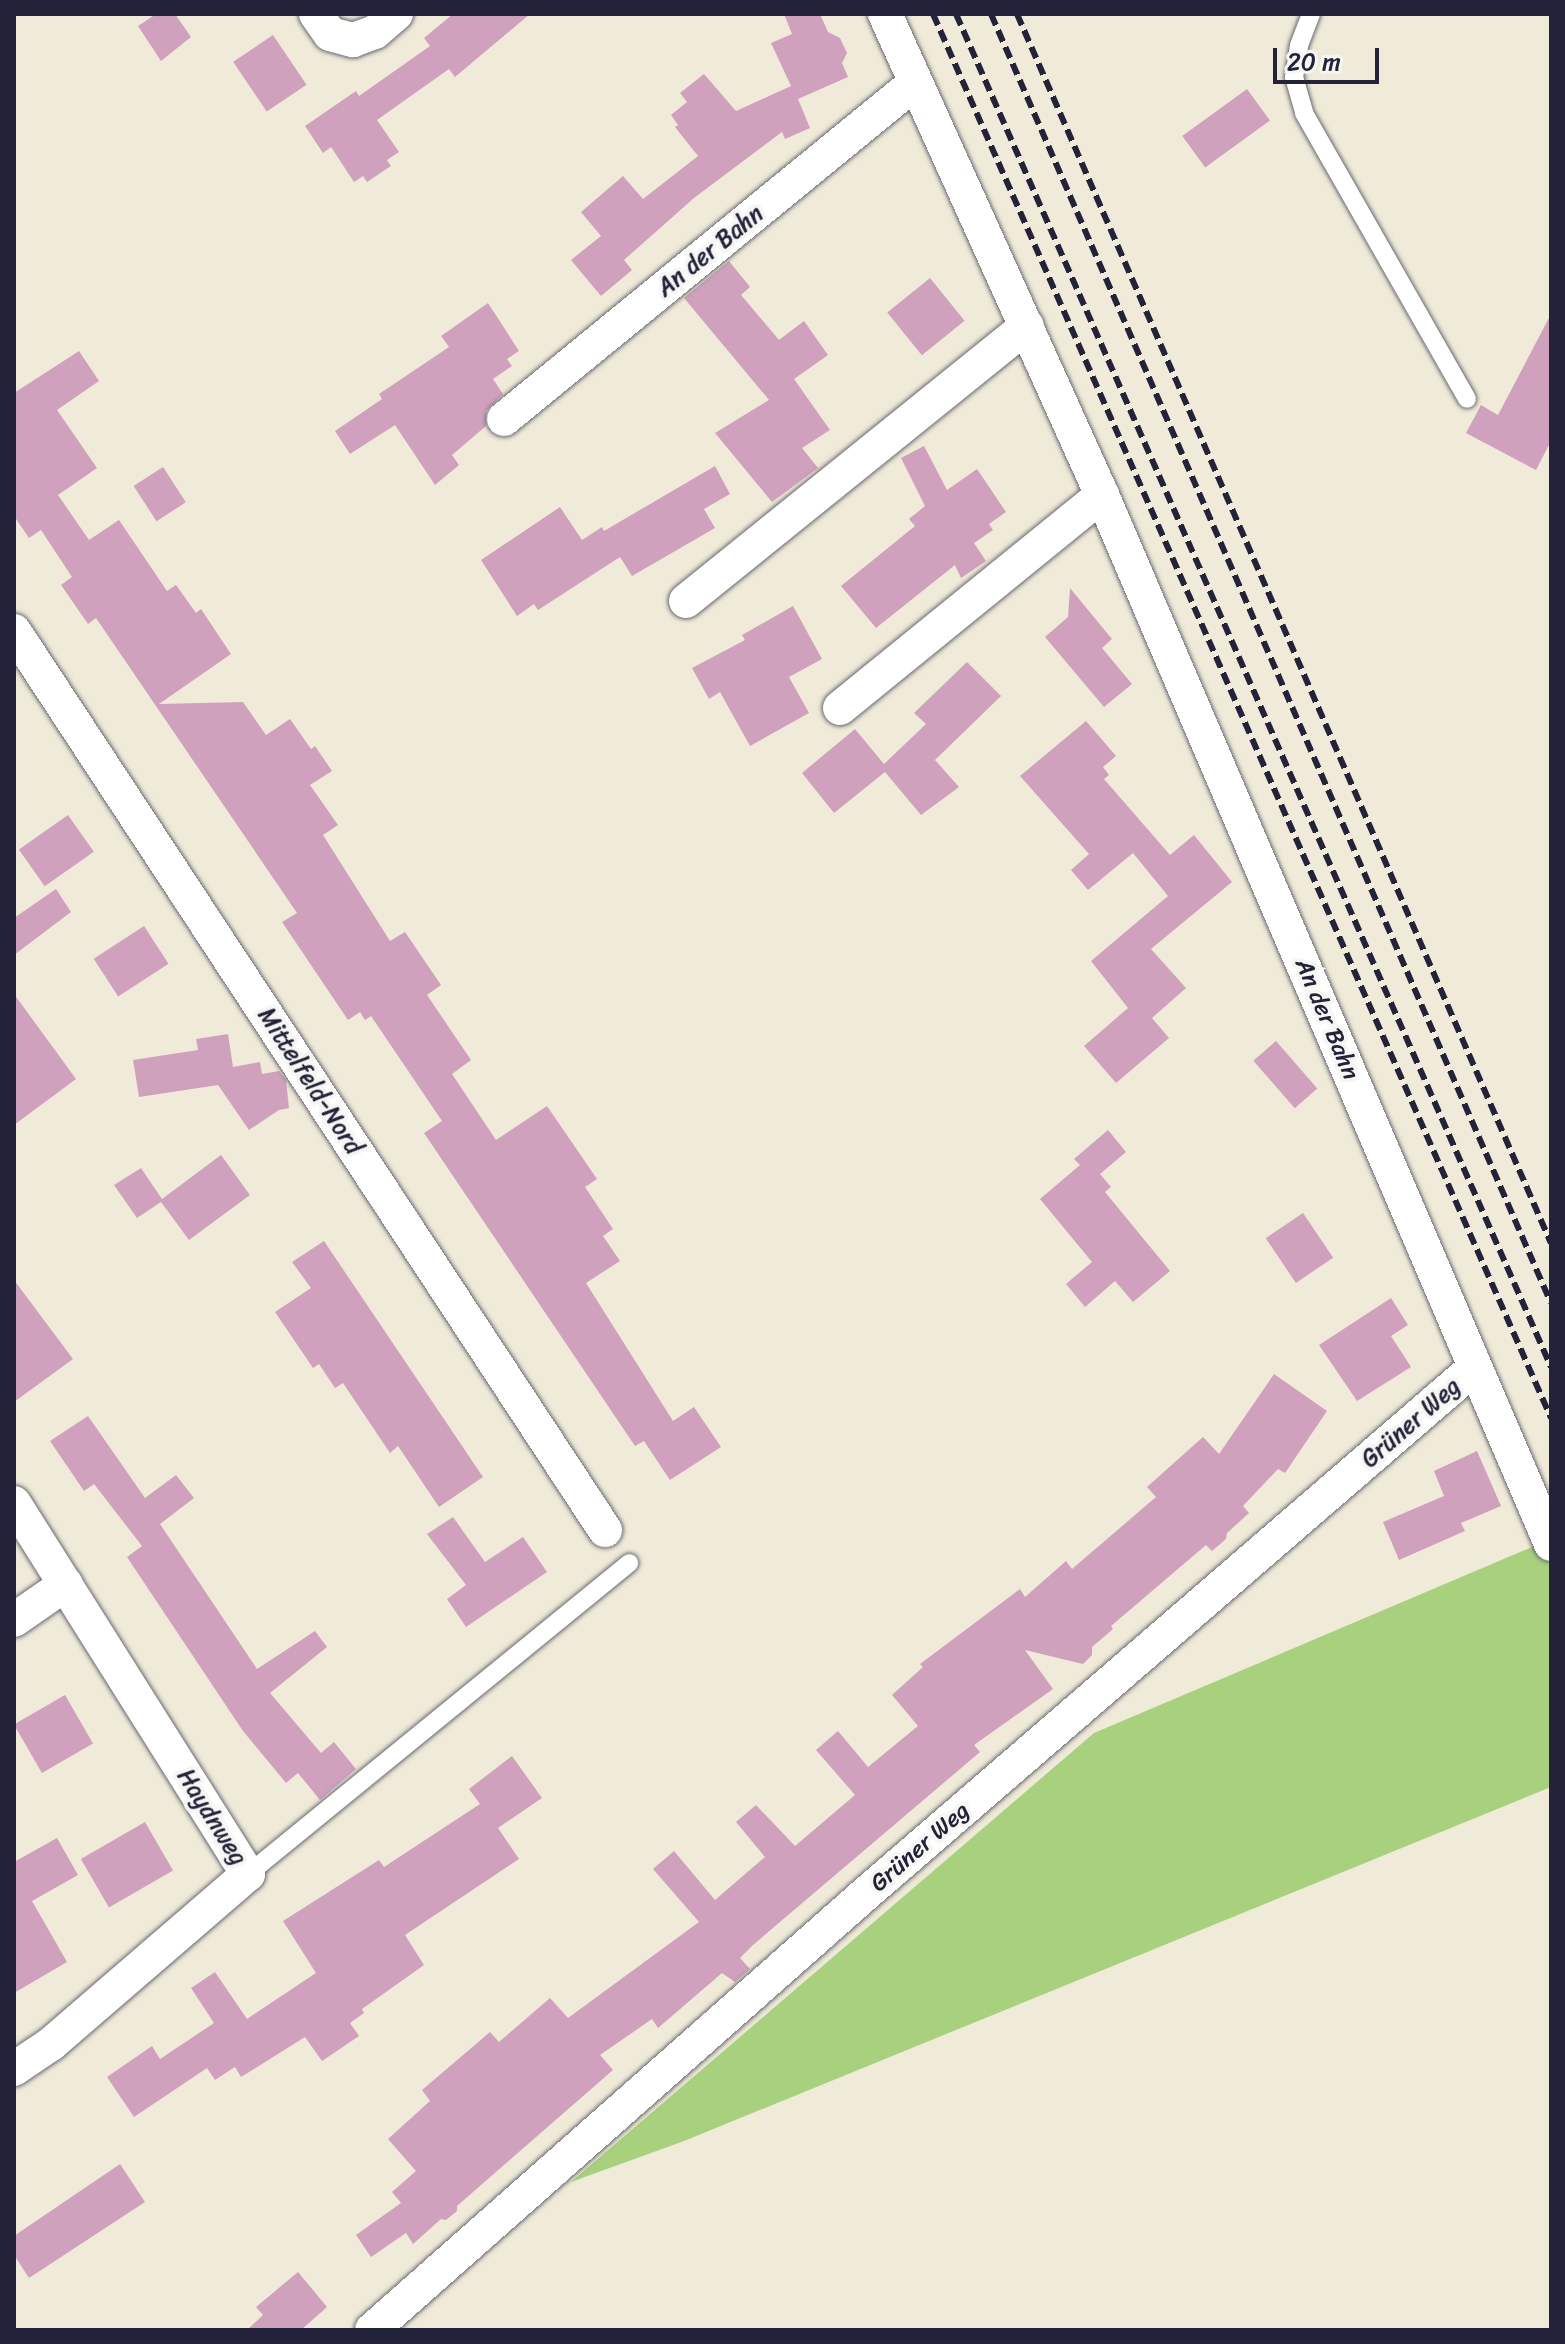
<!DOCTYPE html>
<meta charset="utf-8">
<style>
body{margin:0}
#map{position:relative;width:1565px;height:2344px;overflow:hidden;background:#efebd8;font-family:Sriracha,sans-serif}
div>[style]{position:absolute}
.green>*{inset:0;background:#a7d17c}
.building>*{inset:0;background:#d0a1bd;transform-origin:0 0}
.roads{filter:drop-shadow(0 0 2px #6a6872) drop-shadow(0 0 2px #6a6872)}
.lane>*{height:18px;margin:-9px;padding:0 9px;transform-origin:9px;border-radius:9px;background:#fff}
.street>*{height:34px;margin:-17px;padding:0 17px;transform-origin:17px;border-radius:17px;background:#fff}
.rail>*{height:6px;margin-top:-3px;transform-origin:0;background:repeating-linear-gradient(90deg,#22223b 0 12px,transparent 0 18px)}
span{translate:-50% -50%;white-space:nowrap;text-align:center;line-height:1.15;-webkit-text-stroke:8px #f6f6f2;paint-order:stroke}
.street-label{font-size:24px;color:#22223b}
.frame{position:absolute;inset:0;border:16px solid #22223b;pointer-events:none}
.scale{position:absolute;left:1273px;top:48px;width:106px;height:36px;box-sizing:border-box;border:4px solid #22223b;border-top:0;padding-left:10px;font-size:24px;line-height:28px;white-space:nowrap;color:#22223b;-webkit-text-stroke:6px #f6f6f2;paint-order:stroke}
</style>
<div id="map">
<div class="green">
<i style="clip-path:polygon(1551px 1539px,1551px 1787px,684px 2141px,571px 2182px,1094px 1733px)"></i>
</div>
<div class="building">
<i style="clip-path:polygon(156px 14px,175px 14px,191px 37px,161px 61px,138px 26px)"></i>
<i style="clip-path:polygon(453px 14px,530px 14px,455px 77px,449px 69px,377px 120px,399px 152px,387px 160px,391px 166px,367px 182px,363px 176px,354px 182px,331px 147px,323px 153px,305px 126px,356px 91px,359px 96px,430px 46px,424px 38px)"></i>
<i style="clip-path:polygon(784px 14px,820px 14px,828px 32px,840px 38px,847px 53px,842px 63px,848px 77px,798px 99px,810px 128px,785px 139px,782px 132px,694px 198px,624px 260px,632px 270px,601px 296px,571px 260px,601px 236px,581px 212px,623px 176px,643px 199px,698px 156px,675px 127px,678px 125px,671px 115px,687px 102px,680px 93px,704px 74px,736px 111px,791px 86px,771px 43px,792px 34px)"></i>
<i style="left:273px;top:35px;width:60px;height:48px;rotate:56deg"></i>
<i style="left:1247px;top:89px;width:39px;height:80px;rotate:54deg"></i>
<i style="clip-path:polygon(729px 261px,750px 287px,741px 295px,779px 340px,804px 321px,828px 355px,794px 379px,830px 430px,802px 448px,818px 468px,772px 502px,715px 433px,769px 400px,684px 298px)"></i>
<i style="left:930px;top:278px;width:55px;height:55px;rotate:51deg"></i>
<i style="clip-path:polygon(488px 303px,519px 351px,507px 359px,512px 366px,493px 379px,503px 394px,486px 411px,486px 426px,452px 455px,459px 465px,435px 485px,395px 425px,350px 454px,335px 431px,382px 399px,379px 394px,449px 347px,441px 336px)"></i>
<i style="clip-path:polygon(1551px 314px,1551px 441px,1536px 470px,1466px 433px,1481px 405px,1498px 415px)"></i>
<i style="clip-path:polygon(79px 351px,99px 381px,57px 410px,97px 468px,58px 495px,89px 540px,119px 520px,167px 591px,176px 585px,196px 613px,201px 609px,231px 654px,159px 704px,243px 702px,266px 735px,290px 719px,311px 749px,315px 746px,332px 771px,310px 785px,338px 825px,323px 835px,390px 941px,405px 932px,441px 985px,427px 995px,471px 1060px,452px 1074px,496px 1140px,547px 1106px,597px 1179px,585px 1187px,613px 1229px,603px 1236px,620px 1261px,586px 1283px,673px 1421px,694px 1407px,721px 1447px,670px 1480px,644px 1441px,635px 1446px,424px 1133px,442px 1121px,371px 1016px,365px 1020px,360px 1012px,348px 1020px,282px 922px,297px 913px,96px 618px,88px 624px,61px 585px,72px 577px,41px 530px,29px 538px,14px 516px,14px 393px)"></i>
<i style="clip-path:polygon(924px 446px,947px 490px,977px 469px,1006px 512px,989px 524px,993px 530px,974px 543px,986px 561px,961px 578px,955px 565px,876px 628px,841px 586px,915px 526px,909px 519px,925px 506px,901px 458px)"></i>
<i style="clip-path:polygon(715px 466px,730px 494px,704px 509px,715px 528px,632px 576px,620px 557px,538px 610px,534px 604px,517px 616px,481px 560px,560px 507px,582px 540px,602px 527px,604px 531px)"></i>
<i style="left:163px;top:467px;width:42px;height:35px;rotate:57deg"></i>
<i style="clip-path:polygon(1070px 588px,1112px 639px,1102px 648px,1132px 684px,1104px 707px,1045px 637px,1068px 617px)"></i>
<i style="clip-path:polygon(793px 606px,822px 659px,789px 677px,809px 713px,750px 746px,720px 692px,709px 699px,692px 668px,745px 640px,742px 635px)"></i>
<i style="clip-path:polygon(967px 662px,1001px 696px,935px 760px,959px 787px,921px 815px,885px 772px,834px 813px,802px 773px,855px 729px,884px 764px,926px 724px,914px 713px)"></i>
<i style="clip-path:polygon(1086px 721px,1116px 756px,1103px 767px,1109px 775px,1104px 779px,1170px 855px,1194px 835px,1232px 882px,1151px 949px,1186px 988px,1152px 1018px,1169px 1038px,1116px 1083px,1084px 1046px,1128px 1008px,1091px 961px,1168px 896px,1133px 853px,1088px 890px,1071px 870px,1089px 854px,1020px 776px)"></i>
<i style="left:68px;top:815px;width:45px;height:60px;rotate:55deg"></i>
<i style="clip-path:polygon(56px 889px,71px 912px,14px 955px,14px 918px)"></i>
<i style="left:144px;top:926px;width:45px;height:60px;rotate:57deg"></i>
<i style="clip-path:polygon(14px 994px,76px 1079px,14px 1125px)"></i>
<i style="clip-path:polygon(228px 1034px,233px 1067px,260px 1062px,262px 1074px,279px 1071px,286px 1080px,289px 1108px,279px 1110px,249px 1130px,218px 1085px,139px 1097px,133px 1060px,198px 1050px,196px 1039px)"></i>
<i style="left:1276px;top:1041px;width:63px;height:30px;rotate:49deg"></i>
<i style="clip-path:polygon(1108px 1130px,1126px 1152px,1100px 1174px,1111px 1187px,1105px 1192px,1170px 1271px,1133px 1302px,1115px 1281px,1085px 1307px,1066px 1284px,1092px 1262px,1040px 1199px,1080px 1165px,1074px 1159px)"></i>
<i style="clip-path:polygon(221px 1155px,250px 1195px,189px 1240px,161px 1202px,137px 1218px,114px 1185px,141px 1168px,162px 1199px)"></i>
<i style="left:1303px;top:1213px;width:54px;height:45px;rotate:56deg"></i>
<i style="clip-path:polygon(324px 1241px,483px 1477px,439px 1507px,398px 1446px,390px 1453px,343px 1383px,335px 1388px,319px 1364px,313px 1368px,275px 1312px,311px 1288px,292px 1262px)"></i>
<i style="clip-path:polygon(14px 1280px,73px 1359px,14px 1402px)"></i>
<i style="clip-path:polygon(1391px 1298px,1408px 1325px,1391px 1336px,1411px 1367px,1357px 1401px,1319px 1345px)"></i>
<i style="clip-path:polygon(1274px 1374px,1327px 1411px,1285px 1473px,1278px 1469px,1243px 1506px,1249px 1513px,1227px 1533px,1226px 1539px,1212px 1551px,1206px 1545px,1111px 1626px,1113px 1629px,1092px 1647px,1092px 1655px,1083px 1664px,1025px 1650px,1053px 1689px,974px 1745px,980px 1752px,753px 1945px,740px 1958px,750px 1969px,735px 1982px,722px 1973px,658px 2028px,652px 2019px,600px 2055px,613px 2070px,457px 2206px,457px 2211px,446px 2220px,441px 2219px,413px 2244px,406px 2233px,371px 2257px,356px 2235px,401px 2203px,392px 2192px,416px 2171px,388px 2139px,430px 2101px,422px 2090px,490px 2032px,499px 2042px,550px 1998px,568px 2018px,699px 1922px,653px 1869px,674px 1851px,715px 1900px,765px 1857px,736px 1822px,756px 1805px,795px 1846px,855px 1795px,816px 1750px,838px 1731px,868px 1767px,918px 1726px,892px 1695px,923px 1667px,920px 1664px,1020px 1589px,1025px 1597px,1066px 1561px,1072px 1569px,1156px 1497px,1147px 1487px,1203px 1437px,1219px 1454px)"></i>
<i style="clip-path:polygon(88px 1416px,145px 1498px,176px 1475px,194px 1498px,160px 1524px,257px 1669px,315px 1631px,327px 1647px,270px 1693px,321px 1753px,334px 1742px,356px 1769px,320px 1800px,298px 1773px,286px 1783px,243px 1731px,127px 1557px,142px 1546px,94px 1484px,84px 1491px,50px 1441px)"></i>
<i style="clip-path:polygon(1477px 1451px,1501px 1506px,1461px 1523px,1465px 1531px,1399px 1560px,1383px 1522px,1444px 1496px,1434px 1471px)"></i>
<i style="clip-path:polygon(453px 1517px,485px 1562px,523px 1537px,547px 1572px,466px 1627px,447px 1599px,466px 1585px,427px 1534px)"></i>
<i style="left:65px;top:1695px;width:56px;height:59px;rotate:60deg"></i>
<i style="clip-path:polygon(512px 1756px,542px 1798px,498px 1828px,519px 1859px,405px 1935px,424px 1965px,362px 2009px,364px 2013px,350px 2023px,359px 2036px,322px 2061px,305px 2037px,241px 2077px,235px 2067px,215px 2080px,207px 2068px,134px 2117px,107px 2077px,152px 2046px,160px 2059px,214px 2023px,191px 1988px,215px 1972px,247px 2019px,316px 1973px,283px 1921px,379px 1860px,384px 1867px,480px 1804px,469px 1789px)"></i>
<i style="left:145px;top:1822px;width:56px;height:74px;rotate:60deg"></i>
<i style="clip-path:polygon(57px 1838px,78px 1875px,32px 1901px,67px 1962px,14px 1993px,14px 1862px)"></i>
<i style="clip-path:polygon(120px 2164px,145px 2202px,29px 2278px,14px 2255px,14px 2236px)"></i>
<i style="clip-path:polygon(298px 2272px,327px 2307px,301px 2330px,247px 2330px,263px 2315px,256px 2307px)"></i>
</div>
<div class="roads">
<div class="lane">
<i style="left:1311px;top:14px;width:34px;rotate:111deg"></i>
<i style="left:1299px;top:46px;width:31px;rotate:99deg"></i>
<i style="left:1294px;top:77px;width:37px;rotate:74deg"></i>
<i style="left:1304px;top:113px;width:329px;rotate:60.3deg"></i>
<i style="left:248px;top:1874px;width:492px;rotate:-39.2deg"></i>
</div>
<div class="street">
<i style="left:316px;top:14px;width:24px;rotate:55deg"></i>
<i style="left:330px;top:34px;width:24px;rotate:15deg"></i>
<i style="left:353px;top:40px;width:23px;rotate:-20deg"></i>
<i style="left:375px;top:32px;width:28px;rotate:-41deg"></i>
<i style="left:885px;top:14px;width:528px;rotate:65.72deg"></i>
<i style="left:1102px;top:495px;width:1141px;rotate:66.83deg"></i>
<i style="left:504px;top:419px;width:531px;rotate:-39.27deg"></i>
<i style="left:686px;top:601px;width:438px;rotate:-38.9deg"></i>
<i style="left:14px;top:631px;width:1076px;rotate:56.68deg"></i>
<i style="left:840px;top:708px;width:338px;rotate:-39.1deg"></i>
<i style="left:14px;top:1503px;width:439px;rotate:57.8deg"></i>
<i style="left:248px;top:1874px;width:260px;rotate:139.2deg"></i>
<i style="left:51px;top:2044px;width:45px;rotate:146deg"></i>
<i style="left:14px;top:1620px;width:63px;rotate:-34.7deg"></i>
<i style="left:372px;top:2330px;width:655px;rotate:-41.47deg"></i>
<i style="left:863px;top:1896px;width:806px;rotate:-40.82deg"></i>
</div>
</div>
<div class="rail">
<i style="left:933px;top:14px;width:1534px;rotate:66.24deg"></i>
<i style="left:956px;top:14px;width:1478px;rotate:66.26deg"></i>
<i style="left:991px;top:14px;width:1405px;rotate:66.52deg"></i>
<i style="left:1017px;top:14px;width:1340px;rotate:66.52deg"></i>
</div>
<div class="street-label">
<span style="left:710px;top:251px;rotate:-39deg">An der Bahn</span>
<span style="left:1327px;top:1019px;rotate:67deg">An der Bahn</span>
<span style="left:310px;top:1081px;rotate:57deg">Mittelfeld-Nord</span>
<span style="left:1411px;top:1423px;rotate:-41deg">Grüner Weg</span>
<span style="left:212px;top:1817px;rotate:58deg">Haydnweg</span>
<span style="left:920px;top:1847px;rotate:-41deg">Grüner Weg</span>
</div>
<div class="frame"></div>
<div class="scale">20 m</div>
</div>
